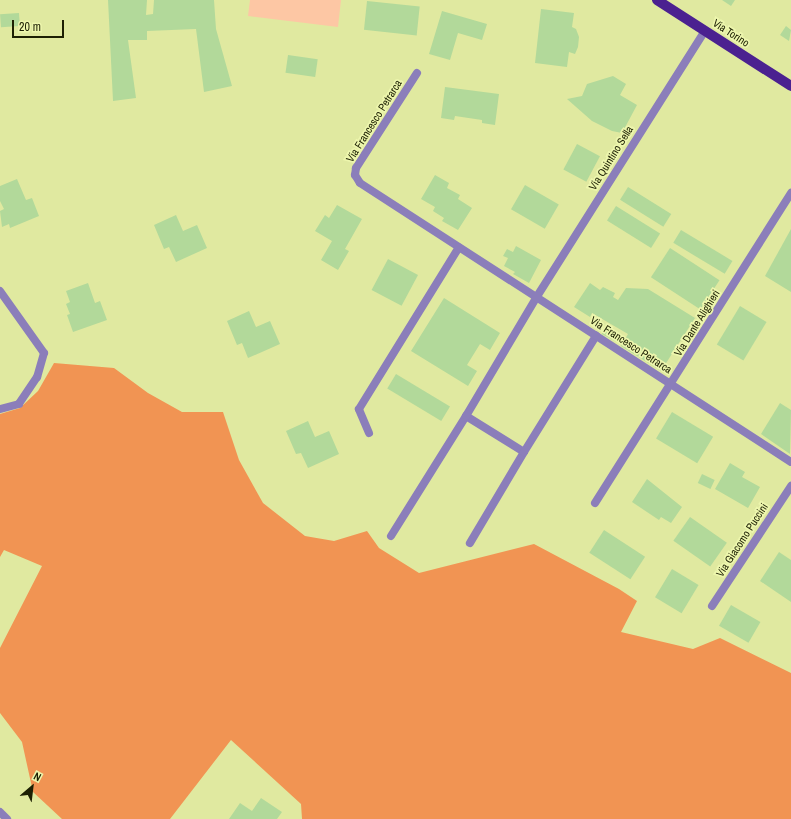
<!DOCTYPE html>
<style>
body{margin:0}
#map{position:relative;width:791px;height:819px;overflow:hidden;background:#e0e9a0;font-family:"Archivo Narrow",sans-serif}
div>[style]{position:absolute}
.green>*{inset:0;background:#fdc7a4}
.forest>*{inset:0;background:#f19453}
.building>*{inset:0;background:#b2d99a;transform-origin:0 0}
.lane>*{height:8px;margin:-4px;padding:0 4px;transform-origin:4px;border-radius:4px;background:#8b7eba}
.street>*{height:8px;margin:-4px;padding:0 4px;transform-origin:4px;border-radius:4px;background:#8b7eba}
.primary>*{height:10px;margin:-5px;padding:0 5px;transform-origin:5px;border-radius:5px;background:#4b2190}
span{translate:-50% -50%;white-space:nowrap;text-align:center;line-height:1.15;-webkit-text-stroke:3.5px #edf6ad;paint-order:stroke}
.street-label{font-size:11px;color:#1d2003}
.north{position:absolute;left:12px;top:767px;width:40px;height:40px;-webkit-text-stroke:3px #edf6ad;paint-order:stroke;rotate:28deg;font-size:11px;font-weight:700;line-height:16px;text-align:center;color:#1d2003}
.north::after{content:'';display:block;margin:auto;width:14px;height:18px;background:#1d2003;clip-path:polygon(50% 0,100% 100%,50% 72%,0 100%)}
.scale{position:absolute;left:12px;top:20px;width:52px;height:18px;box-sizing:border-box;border:2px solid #1d2003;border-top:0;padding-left:5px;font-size:12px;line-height:14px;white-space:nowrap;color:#1d2003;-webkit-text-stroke:3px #edf6ad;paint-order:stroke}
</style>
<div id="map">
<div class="green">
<i style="clip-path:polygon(250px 0,341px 0,338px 27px,248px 16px)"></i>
</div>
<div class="forest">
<i style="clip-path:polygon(54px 363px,114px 368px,148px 393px,182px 412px,223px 412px,239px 460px,263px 503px,305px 536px,334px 541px,367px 531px,379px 548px,419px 573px,534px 544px,619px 589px,637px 601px,621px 632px,693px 649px,720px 638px,791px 673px,791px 819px,302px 819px,301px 804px,231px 740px,170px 819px,62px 819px,33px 792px,22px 742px,0 713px,0 648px,42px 566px,4px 550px,0 557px,0 414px,20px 408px,38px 391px)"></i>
</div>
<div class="building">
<i style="clip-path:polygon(108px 0,147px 0,146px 15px,153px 14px,154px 0,214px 0,216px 29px,232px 86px,204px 92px,196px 29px,147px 31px,147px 40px,128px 40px,136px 98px,113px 101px)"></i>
<i style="clip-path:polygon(722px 0,735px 0,731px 6px)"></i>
<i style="left:367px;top:1px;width:53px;height:29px;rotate:6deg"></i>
<i style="clip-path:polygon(541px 9px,574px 13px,572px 27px,576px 29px,579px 37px,578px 47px,575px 54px,569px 52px,567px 67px,535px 63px)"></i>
<i style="clip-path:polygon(442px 11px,487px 24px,482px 40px,458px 33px,450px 60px,429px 54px)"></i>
<i style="left:19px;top:13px;width:13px;height:19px;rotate:86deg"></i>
<i style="clip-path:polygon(786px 26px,791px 30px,789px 41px,780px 35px)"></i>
<i style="left:288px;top:55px;width:30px;height:18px;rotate:8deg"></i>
<i style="clip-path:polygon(613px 76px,626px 84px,620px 95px,637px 105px,622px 133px,612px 131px,592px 121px,567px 99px,582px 96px,587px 84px)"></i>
<i style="clip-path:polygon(445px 87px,499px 94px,495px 125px,482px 123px,482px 120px,455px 116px,454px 120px,441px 118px)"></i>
<i style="left:577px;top:144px;width:26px;height:29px;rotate:28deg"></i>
<i style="clip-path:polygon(435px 175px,449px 183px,447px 188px,460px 195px,458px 199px,472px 208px,458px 230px,442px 221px,444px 218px,433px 211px,435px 207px,421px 199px)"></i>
<i style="clip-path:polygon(17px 179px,26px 200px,32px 198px,39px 216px,10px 228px,9px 224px,2px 227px,0 211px,4px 209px,0 201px,0 186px)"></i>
<i style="left:525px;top:185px;width:39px;height:28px;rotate:30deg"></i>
<i style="left:628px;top:187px;width:51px;height:15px;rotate:32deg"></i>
<i style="clip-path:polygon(337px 205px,362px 219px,345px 249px,349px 251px,338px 270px,321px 260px,332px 241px,315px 231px,325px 215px,329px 218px)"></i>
<i style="left:616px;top:206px;width:52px;height:17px;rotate:32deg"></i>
<i style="clip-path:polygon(176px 215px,183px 231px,197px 225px,207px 248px,176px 262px,169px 247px,164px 249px,154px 225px)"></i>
<i style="clip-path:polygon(791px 229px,791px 292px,765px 276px)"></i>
<i style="left:681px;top:230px;width:60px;height:15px;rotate:31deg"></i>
<i style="clip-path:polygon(516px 246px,541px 260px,529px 283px,513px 274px,515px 272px,504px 266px,508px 258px,503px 256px,507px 249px,513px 252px)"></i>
<i style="left:670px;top:248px;width:59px;height:35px;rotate:33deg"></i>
<i style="left:388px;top:259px;width:34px;height:35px;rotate:28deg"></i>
<i style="clip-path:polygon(88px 283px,95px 303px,100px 301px,107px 320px,73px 332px,67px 315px,70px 314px,66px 304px,70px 302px,66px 291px)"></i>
<i style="clip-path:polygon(590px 283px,600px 290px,603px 287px,615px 293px,613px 297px,618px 300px,626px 288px,648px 289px,695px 318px,661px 371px,621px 346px,628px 334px,592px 313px,590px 317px,574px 307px)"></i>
<i style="clip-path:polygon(444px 298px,500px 333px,490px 350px,480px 344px,467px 365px,477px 371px,468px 386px,411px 351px)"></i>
<i style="left:740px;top:306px;width:31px;height:45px;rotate:31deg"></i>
<i style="clip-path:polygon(249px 311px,256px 327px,270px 321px,280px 344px,248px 358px,242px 343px,237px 345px,227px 321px)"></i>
<i style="left:606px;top:326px;width:17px;height:9px;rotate:28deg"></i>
<i style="left:396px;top:374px;width:63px;height:17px;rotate:31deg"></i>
<i style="clip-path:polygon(780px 403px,791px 410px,790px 454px,761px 434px)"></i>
<i style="left:672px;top:412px;width:48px;height:31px;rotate:31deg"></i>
<i style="clip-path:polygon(308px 421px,315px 437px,329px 431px,339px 454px,308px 468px,301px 453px,296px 454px,286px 431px)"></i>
<i style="clip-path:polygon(730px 463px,745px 472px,742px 477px,760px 487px,748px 508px,715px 489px)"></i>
<i style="left:702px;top:474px;width:14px;height:10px;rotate:25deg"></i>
<i style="clip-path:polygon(647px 479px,682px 507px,671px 523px,661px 517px,659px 520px,632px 502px)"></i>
<i style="left:690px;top:517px;width:45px;height:29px;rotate:35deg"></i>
<i style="left:604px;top:530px;width:49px;height:27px;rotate:33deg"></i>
<i style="clip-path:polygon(779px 552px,791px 560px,791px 602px,760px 581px)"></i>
<i style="left:672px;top:569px;width:31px;height:33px;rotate:31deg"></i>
<i style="left:731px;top:605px;width:34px;height:24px;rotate:30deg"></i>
<i style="clip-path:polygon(261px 798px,282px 812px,277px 819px,229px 819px,240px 803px,252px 811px)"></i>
</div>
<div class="lane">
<i style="left:466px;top:416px;width:68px;rotate:31.8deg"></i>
<i style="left:524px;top:452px;width:106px;rotate:120.7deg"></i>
<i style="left:524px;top:452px;width:137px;rotate:-58.2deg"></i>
<i style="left:391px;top:536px;width:142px;rotate:-58deg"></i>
<i style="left:466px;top:416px;width:137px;rotate:-59.3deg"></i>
</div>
<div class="street">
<i style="left:417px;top:73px;width:113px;rotate:122.7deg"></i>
<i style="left:356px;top:168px;width:7px;rotate:98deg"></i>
<i style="left:355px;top:175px;width:9px;rotate:58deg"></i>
<i style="left:360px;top:183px;width:513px;rotate:32.92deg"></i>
<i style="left:0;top:291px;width:76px;rotate:54.6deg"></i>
<i style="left:44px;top:353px;width:25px;rotate:106deg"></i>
<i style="left:37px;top:377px;width:32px;rotate:124deg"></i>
<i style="left:19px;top:404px;width:20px;rotate:165deg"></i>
<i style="left:536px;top:298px;width:316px;rotate:-57.7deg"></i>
<i style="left:369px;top:433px;width:26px;rotate:-113deg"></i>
<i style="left:359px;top:409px;width:190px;rotate:-58.3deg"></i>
<i style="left:595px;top:503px;width:367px;rotate:-57.7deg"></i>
<i style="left:712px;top:606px;width:144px;rotate:-56.6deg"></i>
<i style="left:0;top:812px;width:10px;rotate:45deg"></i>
</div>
<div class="primary">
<i style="left:657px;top:0;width:159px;rotate:32.7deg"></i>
</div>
<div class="street-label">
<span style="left:731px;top:33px;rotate:33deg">Via Torino</span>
<span style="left:374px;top:121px;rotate:-58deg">Via Francesco Petrarca</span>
<span style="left:611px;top:158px;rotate:-58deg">Via Quintino Sella</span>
<span style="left:697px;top:323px;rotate:-58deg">Via Dante Alighieri</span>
<span style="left:631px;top:345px;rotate:33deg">Via Francesco Petrarca</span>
<span style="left:742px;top:540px;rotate:-57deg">Via Giacomo Puccini</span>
</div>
<div class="north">N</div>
<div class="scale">20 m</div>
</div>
